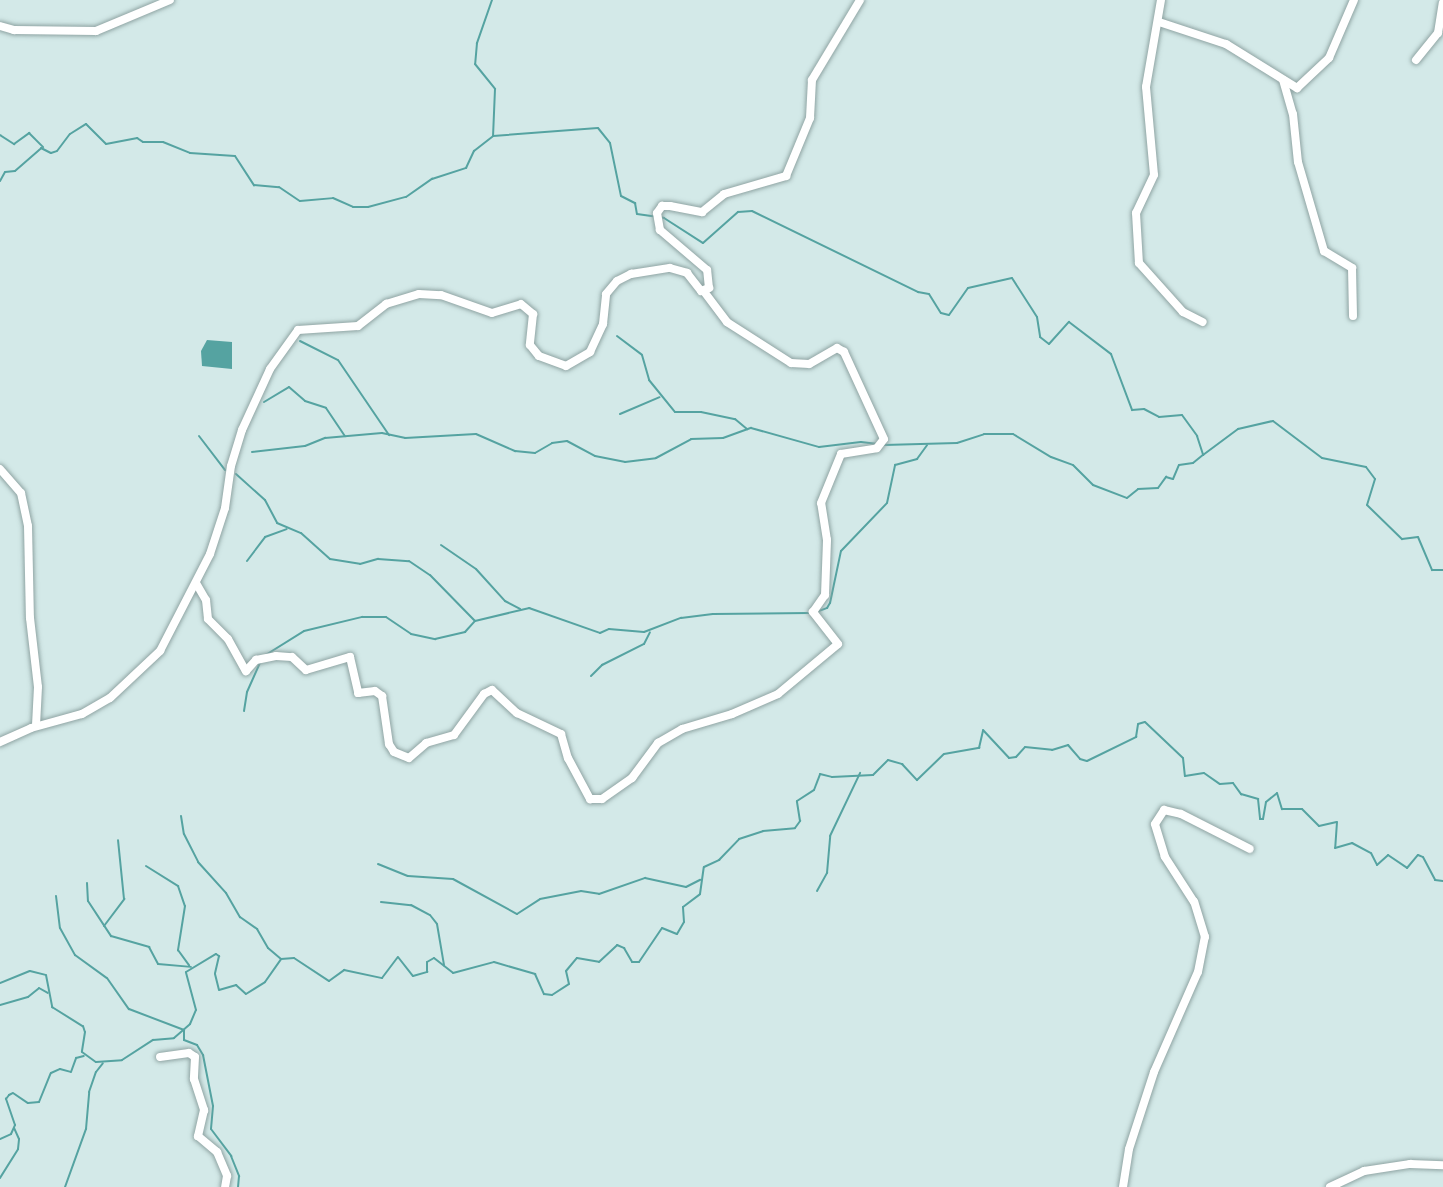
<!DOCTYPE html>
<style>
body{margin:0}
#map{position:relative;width:1443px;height:1187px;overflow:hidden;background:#d3e9e8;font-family:"Playfair Display",serif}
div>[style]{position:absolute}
.water>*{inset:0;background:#55a3a1}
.stream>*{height:2px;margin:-1px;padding:0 1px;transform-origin:1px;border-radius:1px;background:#55a3a1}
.roads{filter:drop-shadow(0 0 2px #8fa4a3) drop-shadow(0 0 2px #8fa4a3)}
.minor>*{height:8px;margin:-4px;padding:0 4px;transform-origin:4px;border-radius:4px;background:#fff}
span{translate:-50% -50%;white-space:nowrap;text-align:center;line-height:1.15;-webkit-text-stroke:5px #d3e9e8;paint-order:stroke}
</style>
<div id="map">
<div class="water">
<i style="clip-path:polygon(207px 340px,232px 342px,232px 369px,202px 366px,201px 351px)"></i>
</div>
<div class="stream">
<i style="left:492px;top:0;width:46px;rotate:109.2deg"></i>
<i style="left:477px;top:43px;width:21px;rotate:95deg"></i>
<i style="left:475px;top:64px;width:32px;rotate:51deg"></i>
<i style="left:495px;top:89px;width:47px;rotate:92.4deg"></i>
<i style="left:493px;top:136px;width:105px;rotate:-4.4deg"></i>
<i style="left:598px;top:128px;width:19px;rotate:51deg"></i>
<i style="left:610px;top:143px;width:54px;rotate:78.3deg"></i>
<i style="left:621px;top:196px;width:16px;rotate:27deg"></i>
<i style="left:635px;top:203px;width:11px;rotate:80deg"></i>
<i style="left:637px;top:214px;width:27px;rotate:8deg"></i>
<i style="left:664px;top:218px;width:46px;rotate:32.7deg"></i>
<i style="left:703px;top:243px;width:47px;rotate:-41.5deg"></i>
<i style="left:738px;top:212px;width:14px;rotate:-4deg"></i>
<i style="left:752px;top:211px;width:185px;rotate:26deg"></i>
<i style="left:918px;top:292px;width:11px;rotate:10deg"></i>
<i style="left:929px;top:294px;width:22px;rotate:58deg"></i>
<i style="left:941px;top:313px;width:8px;rotate:14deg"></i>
<i style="left:949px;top:315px;width:33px;rotate:-55deg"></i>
<i style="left:968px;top:288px;width:45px;rotate:-12.8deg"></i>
<i style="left:1012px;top:278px;width:46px;rotate:57.3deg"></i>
<i style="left:1037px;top:317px;width:20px;rotate:81deg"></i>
<i style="left:1040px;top:337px;width:11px;rotate:38deg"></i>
<i style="left:1049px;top:344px;width:30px;rotate:-48deg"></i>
<i style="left:1069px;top:322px;width:53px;rotate:37.3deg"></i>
<i style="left:1111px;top:354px;width:60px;rotate:69.4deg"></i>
<i style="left:1132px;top:410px;width:12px;rotate:-5deg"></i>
<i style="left:1144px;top:409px;width:17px;rotate:28deg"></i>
<i style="left:1159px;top:417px;width:23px;rotate:-5deg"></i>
<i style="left:1182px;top:415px;width:26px;rotate:54deg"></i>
<i style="left:1197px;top:436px;width:20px;rotate:72deg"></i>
<i style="left:1203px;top:455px;width:44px;rotate:-36.6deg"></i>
<i style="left:1238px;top:429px;width:36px;rotate:-13deg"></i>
<i style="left:1273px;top:421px;width:61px;rotate:37.1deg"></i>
<i style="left:1322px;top:458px;width:45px;rotate:11.6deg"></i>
<i style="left:1366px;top:467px;width:15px;rotate:53deg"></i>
<i style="left:1375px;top:479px;width:27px;rotate:107deg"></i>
<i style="left:1367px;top:505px;width:49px;rotate:44.2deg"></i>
<i style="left:1402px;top:539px;width:16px;rotate:-7deg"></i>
<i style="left:1418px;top:537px;width:36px;rotate:67deg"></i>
<i style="left:1432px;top:570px;width:11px"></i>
<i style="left:0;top:135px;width:17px;rotate:33deg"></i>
<i style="left:14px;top:144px;width:19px;rotate:-36deg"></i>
<i style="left:29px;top:133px;width:20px;rotate:45deg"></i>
<i style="left:0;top:181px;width:10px;rotate:-61deg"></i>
<i style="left:5px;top:172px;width:10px;rotate:-6deg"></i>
<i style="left:15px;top:171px;width:35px;rotate:-41deg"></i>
<i style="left:41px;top:148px;width:11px;rotate:27deg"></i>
<i style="left:51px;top:153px;width:6px;rotate:-18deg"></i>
<i style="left:57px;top:151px;width:21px;rotate:-53deg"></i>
<i style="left:70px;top:134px;width:19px;rotate:-32deg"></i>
<i style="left:86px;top:124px;width:28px;rotate:45deg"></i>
<i style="left:106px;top:144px;width:32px;rotate:-11deg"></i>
<i style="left:137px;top:138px;width:7px;rotate:34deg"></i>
<i style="left:143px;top:142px;width:20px"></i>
<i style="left:163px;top:142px;width:29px;rotate:22deg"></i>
<i style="left:190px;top:153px;width:45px;rotate:3.8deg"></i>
<i style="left:235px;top:156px;width:35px;rotate:57deg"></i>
<i style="left:254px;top:185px;width:25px;rotate:5deg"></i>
<i style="left:279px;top:187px;width:25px;rotate:34deg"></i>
<i style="left:300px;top:201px;width:33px;rotate:-5deg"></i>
<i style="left:333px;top:198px;width:22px;rotate:24deg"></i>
<i style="left:353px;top:207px;width:15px"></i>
<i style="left:368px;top:207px;width:39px;rotate:-15deg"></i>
<i style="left:406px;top:197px;width:32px;rotate:-35deg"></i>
<i style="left:432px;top:179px;width:36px;rotate:-18deg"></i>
<i style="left:466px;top:168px;width:19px;rotate:-65deg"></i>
<i style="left:474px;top:151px;width:24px;rotate:-38deg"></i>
<i style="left:617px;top:336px;width:31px;rotate:37deg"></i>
<i style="left:642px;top:355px;width:26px;rotate:74deg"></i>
<i style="left:649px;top:380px;width:41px;rotate:50.9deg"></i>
<i style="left:675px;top:412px;width:26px"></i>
<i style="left:701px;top:412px;width:35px;rotate:12deg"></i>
<i style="left:735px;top:419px;width:16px;rotate:40deg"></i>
<i style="left:300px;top:341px;width:42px;rotate:26.6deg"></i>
<i style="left:338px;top:360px;width:91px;rotate:55.8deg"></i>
<i style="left:264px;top:402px;width:29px;rotate:-31deg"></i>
<i style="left:289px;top:387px;width:21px;rotate:41deg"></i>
<i style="left:305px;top:401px;width:22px;rotate:18deg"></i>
<i style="left:326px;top:408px;width:34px;rotate:56deg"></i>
<i style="left:620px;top:414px;width:43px;rotate:-23deg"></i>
<i style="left:199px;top:436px;width:43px;rotate:52.6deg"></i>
<i style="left:884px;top:445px;width:73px;rotate:-1.6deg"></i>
<i style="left:957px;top:443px;width:28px;rotate:-18deg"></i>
<i style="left:984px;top:434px;width:29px"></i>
<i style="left:1013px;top:434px;width:44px;rotate:31.2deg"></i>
<i style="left:1051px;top:457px;width:23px;rotate:20deg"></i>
<i style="left:1073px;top:465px;width:28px;rotate:45deg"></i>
<i style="left:1093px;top:485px;width:36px;rotate:21deg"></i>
<i style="left:1127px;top:498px;width:14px;rotate:-39deg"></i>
<i style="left:1138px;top:489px;width:20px;rotate:-3deg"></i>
<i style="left:1158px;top:488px;width:14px;rotate:-54deg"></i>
<i style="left:1166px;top:477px;width:7px;rotate:16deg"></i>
<i style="left:1173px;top:479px;width:15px;rotate:-67deg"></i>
<i style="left:1179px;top:465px;width:14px;rotate:-8deg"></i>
<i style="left:1193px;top:463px;width:13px;rotate:-39deg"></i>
<i style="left:252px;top:452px;width:53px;rotate:-6.5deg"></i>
<i style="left:305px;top:446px;width:22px;rotate:-22deg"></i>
<i style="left:325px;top:438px;width:57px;rotate:-5deg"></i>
<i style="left:382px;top:433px;width:24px;rotate:12deg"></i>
<i style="left:405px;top:438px;width:71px;rotate:-3.2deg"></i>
<i style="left:476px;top:434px;width:43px;rotate:23.6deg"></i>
<i style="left:515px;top:451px;width:20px;rotate:6deg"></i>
<i style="left:535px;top:453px;width:20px;rotate:-30deg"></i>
<i style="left:552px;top:443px;width:15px;rotate:-8deg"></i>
<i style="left:567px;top:441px;width:32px;rotate:28deg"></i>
<i style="left:595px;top:456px;width:31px;rotate:11deg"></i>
<i style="left:625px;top:462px;width:31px;rotate:-7deg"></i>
<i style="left:656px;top:458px;width:40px;rotate:-28deg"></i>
<i style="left:691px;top:439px;width:32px;rotate:-2deg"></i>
<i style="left:723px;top:438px;width:30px;rotate:-20deg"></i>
<i style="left:751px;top:428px;width:71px;rotate:15.6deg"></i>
<i style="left:819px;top:447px;width:42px;rotate:-6.8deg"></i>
<i style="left:861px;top:442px;width:17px;rotate:7deg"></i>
<i style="left:236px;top:474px;width:39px;rotate:42deg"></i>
<i style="left:265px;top:500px;width:26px;rotate:62deg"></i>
<i style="left:277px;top:523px;width:26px;rotate:23deg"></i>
<i style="left:301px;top:533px;width:39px;rotate:42deg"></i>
<i style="left:330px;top:559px;width:30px;rotate:9deg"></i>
<i style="left:360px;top:564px;width:19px;rotate:-16deg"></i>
<i style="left:378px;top:559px;width:31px;rotate:4deg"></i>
<i style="left:409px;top:561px;width:25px;rotate:34deg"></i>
<i style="left:430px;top:575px;width:64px;rotate:45.6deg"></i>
<i style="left:475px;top:621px;width:56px;rotate:-13.5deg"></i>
<i style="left:529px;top:608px;width:75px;rotate:19.4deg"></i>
<i style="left:600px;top:633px;width:10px;rotate:-24deg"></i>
<i style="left:609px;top:629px;width:35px;rotate:5deg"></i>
<i style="left:644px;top:632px;width:40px;rotate:-21deg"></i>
<i style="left:681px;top:618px;width:32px;rotate:-7deg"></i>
<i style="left:713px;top:614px;width:97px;rotate:-0.6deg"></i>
<i style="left:441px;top:545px;width:42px;rotate:34.4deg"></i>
<i style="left:476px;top:569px;width:43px;rotate:47.8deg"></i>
<i style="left:505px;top:601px;width:17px;rotate:28deg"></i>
<i style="left:247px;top:561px;width:30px;rotate:-53deg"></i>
<i style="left:265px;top:537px;width:23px;rotate:-20deg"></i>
<i style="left:816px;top:612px;width:12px;rotate:-20deg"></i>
<i style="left:827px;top:608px;width:6px;rotate:-59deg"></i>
<i style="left:830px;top:603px;width:53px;rotate:-78.1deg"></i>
<i style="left:841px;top:551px;width:66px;rotate:-46.2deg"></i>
<i style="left:887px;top:503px;width:39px;rotate:-78deg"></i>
<i style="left:895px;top:465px;width:23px;rotate:-15deg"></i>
<i style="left:917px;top:459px;width:17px;rotate:-54deg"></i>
<i style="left:264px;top:656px;width:47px;rotate:-32deg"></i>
<i style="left:304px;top:631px;width:60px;rotate:-13.6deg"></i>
<i style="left:362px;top:617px;width:24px"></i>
<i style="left:386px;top:617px;width:30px;rotate:34deg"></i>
<i style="left:411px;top:634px;width:25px;rotate:12deg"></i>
<i style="left:435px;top:639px;width:31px;rotate:-13deg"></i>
<i style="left:465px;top:632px;width:15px;rotate:-48deg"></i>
<i style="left:591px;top:676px;width:16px;rotate:-45deg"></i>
<i style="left:602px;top:665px;width:47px;rotate:-26.6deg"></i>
<i style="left:644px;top:644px;width:13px;rotate:-63deg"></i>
<i style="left:244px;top:711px;width:19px;rotate:-81deg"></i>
<i style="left:247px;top:692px;width:34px;rotate:-66deg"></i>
<i style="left:181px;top:816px;width:18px;rotate:81deg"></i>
<i style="left:184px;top:834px;width:31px;rotate:63deg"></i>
<i style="left:198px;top:862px;width:42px;rotate:47.9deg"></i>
<i style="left:226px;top:893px;width:28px;rotate:60deg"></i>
<i style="left:240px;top:917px;width:21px;rotate:35deg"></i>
<i style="left:257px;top:929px;width:22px;rotate:60deg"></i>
<i style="left:268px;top:948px;width:17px;rotate:40deg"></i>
<i style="left:378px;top:864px;width:32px;rotate:22deg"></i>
<i style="left:408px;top:876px;width:45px;rotate:3.8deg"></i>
<i style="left:453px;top:879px;width:73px;rotate:28.7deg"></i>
<i style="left:517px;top:914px;width:27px;rotate:-33deg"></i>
<i style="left:540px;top:899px;width:42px;rotate:-11deg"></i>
<i style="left:581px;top:891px;width:18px;rotate:9deg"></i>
<i style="left:599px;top:894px;width:49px;rotate:-19.2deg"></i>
<i style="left:645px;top:878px;width:42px;rotate:12.4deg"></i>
<i style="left:686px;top:887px;width:16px;rotate:-27deg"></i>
<i style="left:146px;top:866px;width:38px;rotate:32deg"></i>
<i style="left:178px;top:886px;width:21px;rotate:71deg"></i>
<i style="left:185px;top:906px;width:45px;rotate:99deg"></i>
<i style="left:178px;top:950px;width:19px;rotate:54deg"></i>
<i style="left:87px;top:883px;width:18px;rotate:87deg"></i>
<i style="left:88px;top:901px;width:42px;rotate:56.7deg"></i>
<i style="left:111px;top:936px;width:40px;rotate:16deg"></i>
<i style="left:149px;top:947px;width:19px;rotate:62deg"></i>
<i style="left:158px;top:964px;width:33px;rotate:5deg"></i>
<i style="left:817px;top:891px;width:21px;rotate:-61deg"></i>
<i style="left:827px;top:873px;width:37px;rotate:-85deg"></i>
<i style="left:830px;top:836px;width:70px;rotate:-64.5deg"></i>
<i style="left:56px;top:896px;width:32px;rotate:83deg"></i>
<i style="left:60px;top:928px;width:31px;rotate:61deg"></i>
<i style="left:75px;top:955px;width:39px;rotate:36deg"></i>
<i style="left:107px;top:978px;width:38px;rotate:55deg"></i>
<i style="left:129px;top:1009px;width:59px;rotate:20.9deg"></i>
<i style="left:184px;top:1030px;width:10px;rotate:90deg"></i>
<i style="left:184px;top:1040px;width:14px;rotate:21deg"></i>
<i style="left:197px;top:1045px;width:12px;rotate:59deg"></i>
<i style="left:203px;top:1055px;width:52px;rotate:78.9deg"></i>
<i style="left:213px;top:1106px;width:23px;rotate:95deg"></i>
<i style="left:211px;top:1129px;width:34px;rotate:53deg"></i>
<i style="left:231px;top:1156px;width:22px;rotate:68deg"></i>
<i style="left:239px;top:1176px;width:11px;rotate:95deg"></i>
<i style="left:381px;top:902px;width:30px;rotate:6deg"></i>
<i style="left:411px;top:905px;width:21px;rotate:28deg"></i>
<i style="left:430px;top:915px;width:11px;rotate:52deg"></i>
<i style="left:437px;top:924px;width:42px;rotate:80.3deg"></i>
<i style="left:104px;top:926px;width:34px;rotate:-53deg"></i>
<i style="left:124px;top:899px;width:59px;rotate:-95.8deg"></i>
<i style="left:0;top:983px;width:32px;rotate:-22deg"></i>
<i style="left:30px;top:971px;width:16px;rotate:14deg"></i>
<i style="left:46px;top:975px;width:33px;rotate:79deg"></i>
<i style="left:52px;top:1007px;width:36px;rotate:32deg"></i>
<i style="left:83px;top:1026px;width:6px;rotate:72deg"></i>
<i style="left:85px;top:1032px;width:20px;rotate:99deg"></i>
<i style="left:82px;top:1052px;width:17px;rotate:36deg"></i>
<i style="left:96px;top:1062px;width:26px;rotate:-4deg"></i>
<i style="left:122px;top:1060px;width:37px;rotate:-33deg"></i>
<i style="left:153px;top:1040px;width:21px;rotate:-5deg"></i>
<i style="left:174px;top:1038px;width:21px;rotate:-41deg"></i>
<i style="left:190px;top:1024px;width:15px;rotate:-67deg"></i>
<i style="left:196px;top:1010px;width:39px;rotate:-105deg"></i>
<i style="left:186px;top:972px;width:35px;rotate:-31deg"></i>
<i style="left:216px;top:954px;width:4px;rotate:34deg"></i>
<i style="left:219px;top:956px;width:18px;rotate:103deg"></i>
<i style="left:215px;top:974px;width:16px;rotate:76deg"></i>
<i style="left:219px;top:990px;width:18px;rotate:-16deg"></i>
<i style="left:236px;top:985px;width:13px;rotate:42deg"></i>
<i style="left:246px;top:994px;width:22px;rotate:-32deg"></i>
<i style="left:265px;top:982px;width:28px;rotate:-55deg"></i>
<i style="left:281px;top:959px;width:13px;rotate:-4deg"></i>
<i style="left:294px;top:958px;width:42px;rotate:33.3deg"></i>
<i style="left:329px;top:981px;width:19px;rotate:-36deg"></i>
<i style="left:344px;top:970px;width:39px;rotate:12deg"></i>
<i style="left:382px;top:978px;width:26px;rotate:-53deg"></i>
<i style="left:398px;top:957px;width:24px;rotate:52deg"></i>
<i style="left:413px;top:976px;width:15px;rotate:-16deg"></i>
<i style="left:427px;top:972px;width:10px;rotate:-90deg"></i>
<i style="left:427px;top:962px;width:8px;rotate:-30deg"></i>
<i style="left:434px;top:958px;width:24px;rotate:38deg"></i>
<i style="left:453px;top:973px;width:42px;rotate:-15deg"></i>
<i style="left:494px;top:962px;width:43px;rotate:16.3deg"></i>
<i style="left:535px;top:974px;width:22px;rotate:66deg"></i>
<i style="left:544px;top:994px;width:8px;rotate:7deg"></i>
<i style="left:552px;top:995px;width:20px;rotate:-33deg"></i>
<i style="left:569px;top:984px;width:13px;rotate:-103deg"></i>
<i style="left:566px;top:971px;width:17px;rotate:-50deg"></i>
<i style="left:577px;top:958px;width:22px;rotate:10deg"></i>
<i style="left:599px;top:962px;width:25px;rotate:-43deg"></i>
<i style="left:617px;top:945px;width:8px;rotate:23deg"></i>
<i style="left:624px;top:948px;width:16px;rotate:60deg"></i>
<i style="left:632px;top:962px;width:7px"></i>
<i style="left:639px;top:962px;width:41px;rotate:-55.9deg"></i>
<i style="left:662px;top:928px;width:16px;rotate:22deg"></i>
<i style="left:677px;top:934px;width:14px;rotate:-60deg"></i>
<i style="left:684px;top:922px;width:15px;rotate:-94deg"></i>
<i style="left:683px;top:907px;width:21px;rotate:-37deg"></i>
<i style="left:700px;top:894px;width:27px;rotate:-82deg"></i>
<i style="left:704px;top:867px;width:17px;rotate:-25deg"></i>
<i style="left:719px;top:860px;width:29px;rotate:-46deg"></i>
<i style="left:739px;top:839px;width:25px;rotate:-18deg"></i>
<i style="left:763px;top:831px;width:32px;rotate:-5deg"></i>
<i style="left:795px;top:828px;width:9px;rotate:-54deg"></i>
<i style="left:800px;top:821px;width:20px;rotate:-99deg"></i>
<i style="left:797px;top:801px;width:20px;rotate:-33deg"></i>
<i style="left:814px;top:790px;width:17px;rotate:-69deg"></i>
<i style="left:820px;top:774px;width:12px;rotate:14deg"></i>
<i style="left:832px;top:777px;width:41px;rotate:-2.8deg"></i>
<i style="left:873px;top:775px;width:21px;rotate:-45deg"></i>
<i style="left:888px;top:760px;width:15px;rotate:16deg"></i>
<i style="left:902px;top:764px;width:22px;rotate:47deg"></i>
<i style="left:917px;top:780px;width:37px;rotate:-44deg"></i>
<i style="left:944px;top:754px;width:36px;rotate:-10deg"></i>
<i style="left:979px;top:748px;width:18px;rotate:-77deg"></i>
<i style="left:983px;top:730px;width:38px;rotate:47deg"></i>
<i style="left:1009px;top:758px;width:7px;rotate:-8deg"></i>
<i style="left:1016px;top:757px;width:13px;rotate:-48deg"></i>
<i style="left:1025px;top:747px;width:27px;rotate:6deg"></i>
<i style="left:1052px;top:750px;width:17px;rotate:-17deg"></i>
<i style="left:1068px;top:745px;width:18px;rotate:49deg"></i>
<i style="left:1080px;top:759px;width:7px;rotate:16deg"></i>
<i style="left:1087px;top:761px;width:55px;rotate:-26.1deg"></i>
<i style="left:1136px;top:737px;width:13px;rotate:-81deg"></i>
<i style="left:1138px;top:724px;width:7px;rotate:-16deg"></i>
<i style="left:1145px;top:722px;width:52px;rotate:43.5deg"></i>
<i style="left:1183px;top:758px;width:18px;rotate:84deg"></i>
<i style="left:1185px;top:776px;width:19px;rotate:-9deg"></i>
<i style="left:1204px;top:773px;width:19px;rotate:35deg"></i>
<i style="left:1220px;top:784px;width:13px;rotate:-4deg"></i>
<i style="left:1233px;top:783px;width:14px;rotate:54deg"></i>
<i style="left:1241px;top:794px;width:18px;rotate:16deg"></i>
<i style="left:1258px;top:799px;width:20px;rotate:84deg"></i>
<i style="left:1260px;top:819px;width:3px"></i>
<i style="left:1263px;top:819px;width:17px;rotate:-80deg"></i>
<i style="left:1266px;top:802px;width:14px;rotate:-39deg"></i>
<i style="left:1277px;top:793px;width:17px;rotate:73deg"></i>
<i style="left:1282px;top:809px;width:20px"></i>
<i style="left:1302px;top:809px;width:24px;rotate:45deg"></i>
<i style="left:1319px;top:826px;width:18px;rotate:-13deg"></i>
<i style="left:1337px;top:822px;width:26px;rotate:94deg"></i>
<i style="left:1335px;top:848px;width:18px;rotate:-16deg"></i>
<i style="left:1352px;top:843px;width:21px;rotate:28deg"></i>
<i style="left:1371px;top:853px;width:13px;rotate:63deg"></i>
<i style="left:1377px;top:865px;width:15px;rotate:-42deg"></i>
<i style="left:1388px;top:855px;width:23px;rotate:34deg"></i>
<i style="left:1407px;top:868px;width:17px;rotate:-50deg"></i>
<i style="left:1418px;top:855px;width:5px;rotate:22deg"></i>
<i style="left:1423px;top:857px;width:26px;rotate:62deg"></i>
<i style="left:1435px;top:880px;width:8px;rotate:7deg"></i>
<i style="left:0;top:1005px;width:29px;rotate:-16deg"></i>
<i style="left:28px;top:997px;width:14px;rotate:-39deg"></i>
<i style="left:39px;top:988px;width:10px;rotate:29deg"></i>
<i style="left:0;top:1139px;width:12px;rotate:-24deg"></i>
<i style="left:11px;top:1134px;width:10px;rotate:-66deg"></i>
<i style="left:15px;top:1125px;width:28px;rotate:-109deg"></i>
<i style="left:6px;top:1099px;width:5px;rotate:-53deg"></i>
<i style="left:9px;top:1095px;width:4px;rotate:-27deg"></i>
<i style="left:13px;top:1093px;width:18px;rotate:34deg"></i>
<i style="left:28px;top:1103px;width:11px;rotate:-5deg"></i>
<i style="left:39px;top:1102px;width:31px;rotate:-68deg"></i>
<i style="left:51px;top:1073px;width:10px;rotate:-24deg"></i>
<i style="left:60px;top:1069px;width:11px;rotate:15deg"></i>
<i style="left:71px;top:1072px;width:15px;rotate:-70deg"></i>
<i style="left:76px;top:1058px;width:8px;rotate:-14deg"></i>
<i style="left:0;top:1178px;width:34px;rotate:-58deg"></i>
<i style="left:18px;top:1149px;width:10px;rotate:-84deg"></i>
<i style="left:19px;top:1139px;width:12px;rotate:-114deg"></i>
<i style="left:65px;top:1187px;width:62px;rotate:-70.1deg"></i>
<i style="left:86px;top:1129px;width:37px;rotate:-85deg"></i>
<i style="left:89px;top:1092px;width:21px;rotate:-71deg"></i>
<i style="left:96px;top:1072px;width:11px;rotate:-52deg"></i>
</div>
<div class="roads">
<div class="minor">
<i style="left:1161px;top:0;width:88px;rotate:99.8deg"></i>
<i style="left:1146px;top:87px;width:88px;rotate:84.8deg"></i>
<i style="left:1154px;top:175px;width:42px;rotate:115.3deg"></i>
<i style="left:1136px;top:213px;width:50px;rotate:86.6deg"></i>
<i style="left:1139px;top:263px;width:66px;rotate:48.1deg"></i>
<i style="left:1183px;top:312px;width:22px;rotate:27deg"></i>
<i style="left:1159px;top:22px;width:71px;rotate:18.2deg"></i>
<i style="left:1226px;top:44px;width:84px;rotate:31.8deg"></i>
<i style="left:1297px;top:88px;width:44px;rotate:-43.2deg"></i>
<i style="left:1329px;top:58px;width:63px;rotate:-66.7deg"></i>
<i style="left:0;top:26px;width:15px;rotate:16deg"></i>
<i style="left:14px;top:30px;width:82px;rotate:0.7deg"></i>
<i style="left:96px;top:31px;width:80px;rotate:-22.7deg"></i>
<i style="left:1416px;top:60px;width:35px;rotate:-51deg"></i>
<i style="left:1438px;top:33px;width:30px;rotate:-81deg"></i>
<i style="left:1283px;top:80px;width:35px;rotate:74deg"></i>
<i style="left:1293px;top:114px;width:48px;rotate:84.1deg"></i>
<i style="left:1298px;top:162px;width:93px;rotate:73.7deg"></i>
<i style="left:1324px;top:251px;width:33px;rotate:31deg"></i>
<i style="left:1352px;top:268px;width:48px;rotate:88.8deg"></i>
<i style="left:0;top:469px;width:32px;rotate:49deg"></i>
<i style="left:21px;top:493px;width:34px;rotate:78deg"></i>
<i style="left:28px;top:526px;width:92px;rotate:88.8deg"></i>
<i style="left:30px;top:618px;width:69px;rotate:83.4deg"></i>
<i style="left:38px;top:687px;width:39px;rotate:93deg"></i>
<i style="left:196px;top:583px;width:20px;rotate:60deg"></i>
<i style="left:206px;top:600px;width:19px;rotate:84deg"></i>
<i style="left:208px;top:619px;width:28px;rotate:45deg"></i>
<i style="left:228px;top:639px;width:37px;rotate:61deg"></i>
<i style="left:246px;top:671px;width:15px;rotate:-48deg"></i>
<i style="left:256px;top:660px;width:20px;rotate:-11deg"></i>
<i style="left:276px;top:656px;width:16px;rotate:4deg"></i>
<i style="left:292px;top:657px;width:19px;rotate:43deg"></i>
<i style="left:306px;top:670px;width:46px;rotate:-16.5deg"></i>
<i style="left:350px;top:657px;width:37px;rotate:77deg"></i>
<i style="left:358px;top:693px;width:17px;rotate:-7deg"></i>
<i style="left:375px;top:691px;width:9px;rotate:36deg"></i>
<i style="left:382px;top:696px;width:49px;rotate:81.7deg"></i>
<i style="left:389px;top:744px;width:9px;rotate:58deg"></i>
<i style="left:394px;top:752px;width:16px;rotate:22deg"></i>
<i style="left:409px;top:758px;width:23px;rotate:-41deg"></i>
<i style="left:426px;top:743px;width:29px;rotate:-16deg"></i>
<i style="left:454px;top:735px;width:51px;rotate:-53.8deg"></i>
<i style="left:484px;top:694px;width:9px;rotate:-27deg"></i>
<i style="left:492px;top:690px;width:34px;rotate:43deg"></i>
<i style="left:517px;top:713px;width:49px;rotate:25.5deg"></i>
<i style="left:561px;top:734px;width:25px;rotate:74deg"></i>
<i style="left:568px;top:758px;width:47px;rotate:61.8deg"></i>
<i style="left:590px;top:799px;width:12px"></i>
<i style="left:602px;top:799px;width:37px;rotate:-35deg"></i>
<i style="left:632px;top:778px;width:44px;rotate:-53.4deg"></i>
<i style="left:658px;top:743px;width:28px;rotate:-30deg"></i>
<i style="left:682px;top:729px;width:52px;rotate:-16.7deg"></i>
<i style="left:732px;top:714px;width:50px;rotate:-23.5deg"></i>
<i style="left:778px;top:694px;width:78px;rotate:-39.8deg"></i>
<i style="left:838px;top:644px;width:41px;rotate:-128deg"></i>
<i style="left:813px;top:612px;width:21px;rotate:-55deg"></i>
<i style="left:825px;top:595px;width:55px;rotate:-87.9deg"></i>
<i style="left:827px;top:540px;width:37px;rotate:-99deg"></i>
<i style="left:821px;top:503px;width:53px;rotate:-67.8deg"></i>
<i style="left:841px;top:454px;width:36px;rotate:-9deg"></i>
<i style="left:877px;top:448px;width:11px;rotate:-52deg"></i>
<i style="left:884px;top:439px;width:96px;rotate:-114.7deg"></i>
<i style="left:844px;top:352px;width:8px;rotate:-150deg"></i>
<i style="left:837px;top:348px;width:32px;rotate:150deg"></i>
<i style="left:809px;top:364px;width:18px;rotate:-177deg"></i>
<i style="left:791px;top:363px;width:76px;rotate:-147.4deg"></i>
<i style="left:727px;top:322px;width:39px;rotate:-127deg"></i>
<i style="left:0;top:742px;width:34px;rotate:-24deg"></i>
<i style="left:31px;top:728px;width:53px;rotate:-15.4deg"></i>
<i style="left:82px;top:714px;width:32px;rotate:-30deg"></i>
<i style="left:110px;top:698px;width:69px;rotate:-43.2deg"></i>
<i style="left:160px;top:651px;width:109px;rotate:-62.7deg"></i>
<i style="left:210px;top:554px;width:48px;rotate:-71.9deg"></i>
<i style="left:225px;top:508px;width:42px;rotate:-81.9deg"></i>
<i style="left:231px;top:466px;width:38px;rotate:-73deg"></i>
<i style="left:242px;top:430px;width:67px;rotate:-65.3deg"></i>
<i style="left:270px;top:369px;width:48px;rotate:-54.3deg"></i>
<i style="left:298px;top:330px;width:60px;rotate:-3.8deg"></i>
<i style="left:358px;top:326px;width:36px;rotate:-38deg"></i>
<i style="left:386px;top:304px;width:34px;rotate:-17deg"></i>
<i style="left:419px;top:294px;width:22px;rotate:3deg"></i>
<i style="left:441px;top:295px;width:54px;rotate:19.4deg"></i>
<i style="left:492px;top:313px;width:30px;rotate:-17deg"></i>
<i style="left:521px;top:304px;width:16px;rotate:40deg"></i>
<i style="left:533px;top:314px;width:31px;rotate:96deg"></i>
<i style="left:530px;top:345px;width:14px;rotate:51deg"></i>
<i style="left:539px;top:356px;width:29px;rotate:20deg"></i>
<i style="left:566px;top:366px;width:28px;rotate:-30deg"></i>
<i style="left:590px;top:352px;width:31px;rotate:-65deg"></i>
<i style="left:603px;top:324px;width:30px;rotate:-84deg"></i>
<i style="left:606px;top:294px;width:17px;rotate:-50deg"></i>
<i style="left:617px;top:281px;width:16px;rotate:-27deg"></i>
<i style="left:631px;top:274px;width:39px;rotate:-9deg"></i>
<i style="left:670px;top:268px;width:18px;rotate:16deg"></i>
<i style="left:687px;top:273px;width:23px;rotate:52deg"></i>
<i style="left:701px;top:291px;width:9px;rotate:-21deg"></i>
<i style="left:709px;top:288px;width:18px;rotate:-96deg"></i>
<i style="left:707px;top:270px;width:62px;rotate:-139.6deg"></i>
<i style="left:660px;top:230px;width:17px;rotate:-100deg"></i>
<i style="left:657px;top:213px;width:9px;rotate:-54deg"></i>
<i style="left:662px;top:206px;width:8px"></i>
<i style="left:670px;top:206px;width:33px;rotate:11deg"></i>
<i style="left:702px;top:212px;width:28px;rotate:-39deg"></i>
<i style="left:724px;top:194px;width:65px;rotate:-16.2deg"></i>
<i style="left:786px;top:176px;width:63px;rotate:-67.5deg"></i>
<i style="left:810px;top:118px;width:38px;rotate:-87deg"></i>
<i style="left:812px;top:80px;width:93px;rotate:-59deg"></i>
<i style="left:160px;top:1057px;width:29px;rotate:-8deg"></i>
<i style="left:189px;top:1053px;width:7px;rotate:34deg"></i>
<i style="left:195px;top:1057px;width:22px;rotate:93deg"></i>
<i style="left:194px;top:1079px;width:33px;rotate:72deg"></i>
<i style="left:204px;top:1110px;width:27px;rotate:103deg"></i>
<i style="left:198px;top:1136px;width:25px;rotate:40deg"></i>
<i style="left:217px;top:1152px;width:26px;rotate:67deg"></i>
<i style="left:227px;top:1176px;width:11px;rotate:100deg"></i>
<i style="left:1123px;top:1187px;width:38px;rotate:-81deg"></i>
<i style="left:1129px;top:1149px;width:81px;rotate:-72deg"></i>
<i style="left:1154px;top:1072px;width:109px;rotate:-66.3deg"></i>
<i style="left:1198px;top:972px;width:36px;rotate:-79deg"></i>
<i style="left:1205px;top:937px;width:37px;rotate:-107deg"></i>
<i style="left:1194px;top:902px;width:54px;rotate:-122.8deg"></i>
<i style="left:1165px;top:857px;width:34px;rotate:-107deg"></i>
<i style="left:1155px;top:824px;width:17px;rotate:-57deg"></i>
<i style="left:1164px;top:810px;width:17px;rotate:13deg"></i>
<i style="left:1181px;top:814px;width:77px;rotate:26.9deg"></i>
<i style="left:1330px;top:1187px;width:38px;rotate:-25deg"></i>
<i style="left:1364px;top:1171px;width:47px;rotate:-8.7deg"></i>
<i style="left:1410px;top:1164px;width:33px;rotate:2deg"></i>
</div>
</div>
</div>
